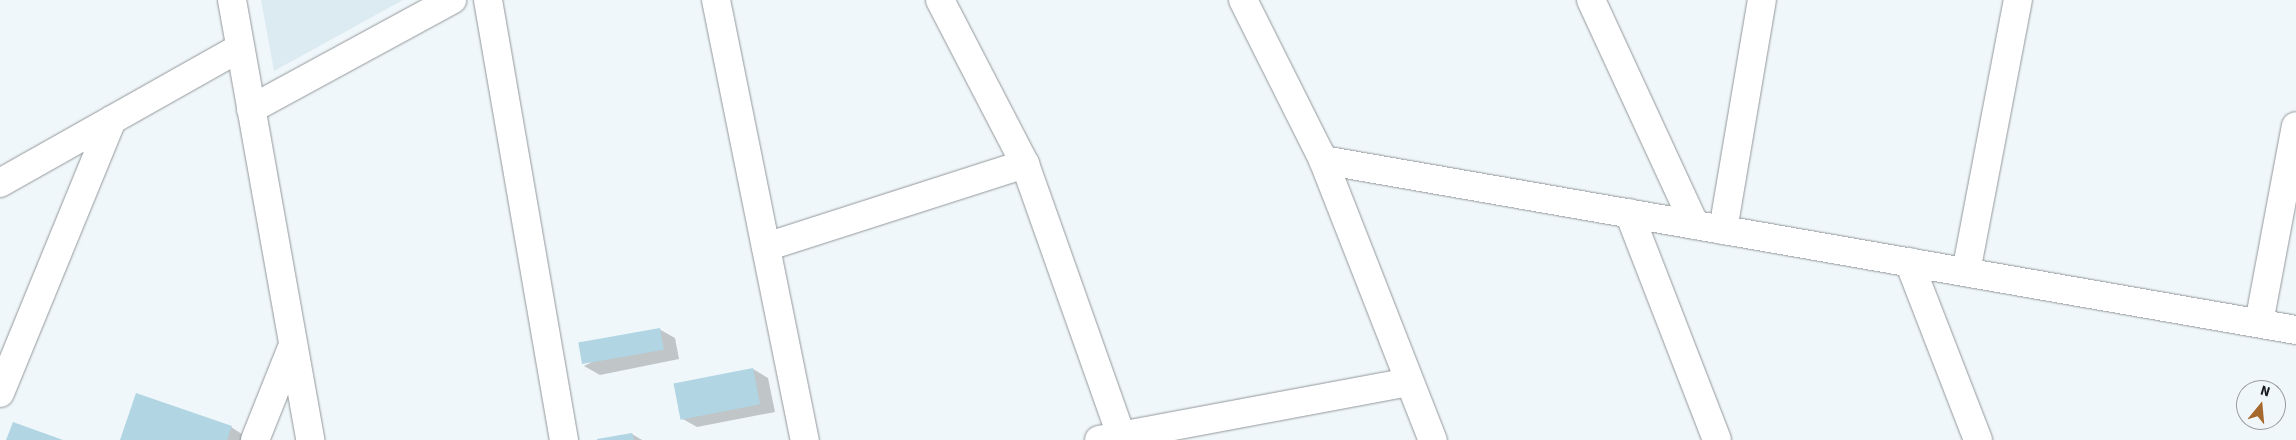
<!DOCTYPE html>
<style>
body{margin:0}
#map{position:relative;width:2296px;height:440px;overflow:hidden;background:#f0f7fa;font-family:"Source Sans 3",sans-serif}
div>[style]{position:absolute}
.built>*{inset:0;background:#dcebf1}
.shadow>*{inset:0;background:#0003}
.building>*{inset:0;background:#b1d5e3;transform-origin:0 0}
.roads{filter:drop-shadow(0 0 1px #92979a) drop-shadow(0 0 1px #92979a)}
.minor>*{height:28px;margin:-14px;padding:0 14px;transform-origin:14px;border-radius:14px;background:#fff}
span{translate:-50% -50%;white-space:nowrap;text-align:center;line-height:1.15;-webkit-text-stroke:4px #f0f7fa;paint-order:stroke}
.north{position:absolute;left:2236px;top:380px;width:50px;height:50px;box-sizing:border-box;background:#f0f7fa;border:1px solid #989da0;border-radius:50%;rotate:17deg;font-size:14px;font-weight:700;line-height:20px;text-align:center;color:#151718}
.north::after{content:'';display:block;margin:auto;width:18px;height:22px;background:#a6692d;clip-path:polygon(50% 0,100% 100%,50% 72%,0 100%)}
</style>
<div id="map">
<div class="built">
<i style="clip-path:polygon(261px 0,403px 0,274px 71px)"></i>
</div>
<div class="shadow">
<i style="clip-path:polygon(659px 329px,675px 338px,679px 359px,600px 375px,584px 366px)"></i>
<i style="clip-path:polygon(753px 369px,768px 378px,775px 412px,697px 427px,681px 418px)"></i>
<i style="clip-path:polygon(231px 427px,251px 440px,121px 440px)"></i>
<i style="clip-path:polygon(632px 434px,642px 440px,598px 440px)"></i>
</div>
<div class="building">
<i style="left:660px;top:328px;width:22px;height:83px;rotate:80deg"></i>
<i style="left:753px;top:368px;width:37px;height:81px;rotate:79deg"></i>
<i style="clip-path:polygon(136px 393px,232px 426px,227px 440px,120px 440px)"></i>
<i style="clip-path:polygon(13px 422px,63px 440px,6px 440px)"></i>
<i style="clip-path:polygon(632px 433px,634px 440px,597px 440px,597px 439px)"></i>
</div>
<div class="roads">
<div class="minor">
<i style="left:232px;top:0;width:447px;rotate:79.9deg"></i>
<i style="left:488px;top:0;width:447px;rotate:80.2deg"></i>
<i style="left:716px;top:0;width:449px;rotate:78.6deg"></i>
<i style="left:940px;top:0;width:185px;rotate:62.6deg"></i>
<i style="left:1025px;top:164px;width:293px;rotate:70.5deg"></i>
<i style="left:1243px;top:0;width:179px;rotate:63.4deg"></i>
<i style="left:1323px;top:160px;width:301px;rotate:68.6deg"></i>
<i style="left:1591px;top:0;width:248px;rotate:65.2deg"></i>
<i style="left:251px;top:109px;width:229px;rotate:-28.5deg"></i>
<i style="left:1323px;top:160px;width:988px;rotate:9.91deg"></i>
<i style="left:0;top:183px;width:275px;rotate:-29.4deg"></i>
<i style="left:1629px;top:213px;width:243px;rotate:68.8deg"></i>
<i style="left:1723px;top:230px;width:233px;rotate:-80.4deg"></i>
<i style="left:766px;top:247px;width:272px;rotate:-17.8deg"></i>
<i style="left:1909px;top:262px;width:191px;rotate:68.8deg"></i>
<i style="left:1966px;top:272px;width:277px;rotate:-79.2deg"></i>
<i style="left:2259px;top:323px;width:200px;rotate:-79.4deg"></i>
<i style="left:0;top:393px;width:295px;rotate:-67.7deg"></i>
<i style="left:255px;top:440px;width:102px;rotate:-68.2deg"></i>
<i style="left:1099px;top:440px;width:315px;rotate:-10.6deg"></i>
</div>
</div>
<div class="north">N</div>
</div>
